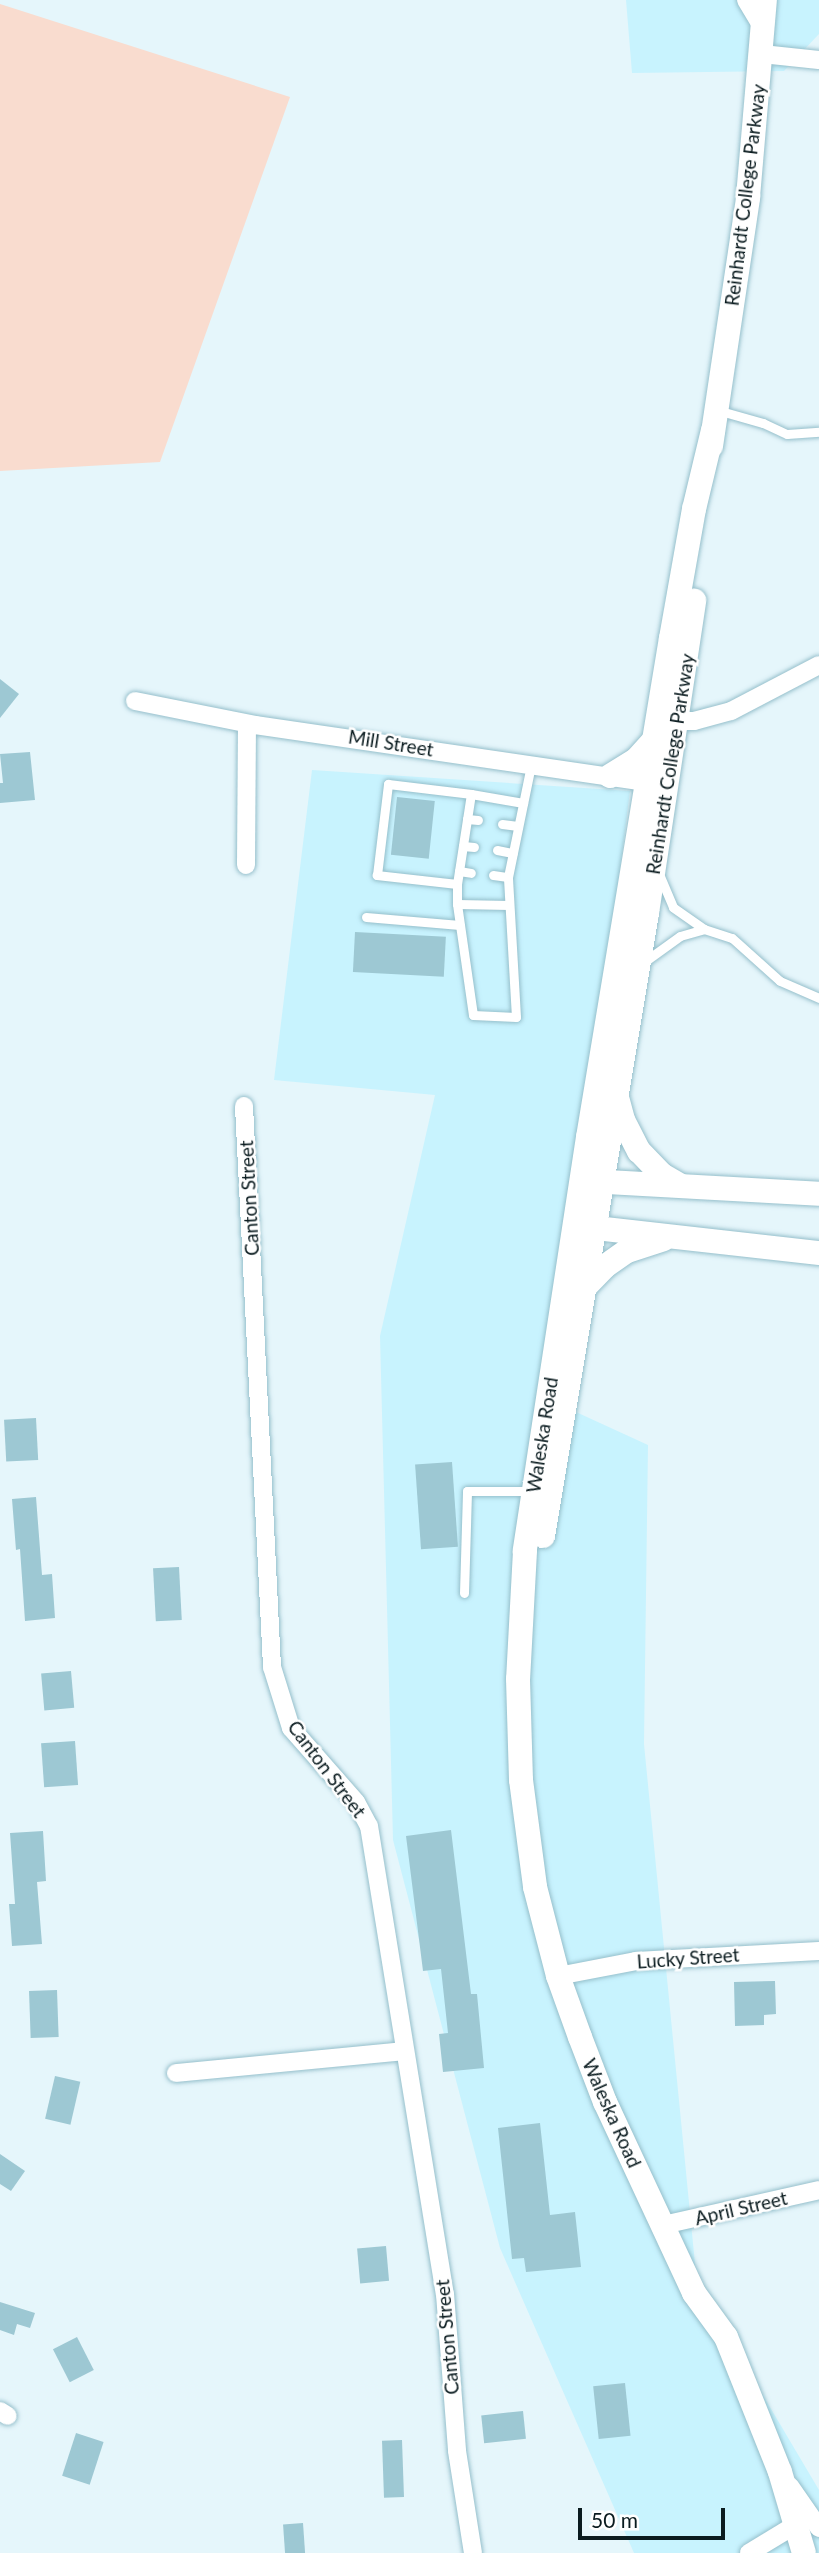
<!DOCTYPE html>
<style>
body{margin:0}
#map{position:relative;width:819px;height:2553px;overflow:hidden;background:#e5f6fb;font-family:Lato,sans-serif}
div>[style]{position:absolute}
.built>*{inset:0;background:#c8f3fe}
.green>*{inset:0;background:#f9dccf}
.building>*{inset:0;background:#9dc8d3;transform-origin:0 0}
.roads{filter:drop-shadow(0 0 2px #95bfcb) drop-shadow(0 0 2px #95bfcb)}
.lane>*{height:9px;margin:-4.5px;padding:0 4.5px;transform-origin:4.5px;border-radius:4.5px;background:#fff}
.street>*{height:18px;margin:-9px;padding:0 9px;transform-origin:9px;border-radius:9px;background:#fff}
.secondary>*{height:24px;margin:-12px;padding:0 12px;transform-origin:12px;border-radius:12px;background:#fff}
span{translate:-50% -50%;white-space:nowrap;text-align:center;line-height:1.15;-webkit-text-stroke:5px #fff;paint-order:stroke}
.street-label{font-size:19px;color:#0a1b1f}
.scale{position:absolute;left:578px;top:2508px;width:147px;height:32px;box-sizing:border-box;border:4px solid #0a1b1f;border-top:0;padding-left:9px;font-size:21px;line-height:24px;white-space:nowrap;color:#0a1b1f;-webkit-text-stroke:5px #fff;paint-order:stroke}
</style>
<div id="map">
<div class="built">
<i style="clip-path:polygon(626px 0,819px 0,819px 34px,784px 71px,632px 73px)"></i>
<i style="clip-path:polygon(312px 770px,630px 791px,552px 1401px,648px 1445px,644px 1744px,697px 2284px,819px 2490px,819px 2553px,634px 2553px,500px 2248px,393px 1840px,380px 1336px,435px 1095px,274px 1080px)"></i>
</div>
<div class="green">
<i style="clip-path:polygon(0 4px,290px 97px,160px 462px,0 471px)"></i>
</div>
<div class="building">
<i style="clip-path:polygon(0 679px,19px 694px,0 718px)"></i>
<i style="clip-path:polygon(30px 752px,35px 800px,0 803px,0 783px,3px 783px,0 754px)"></i>
<i style="left:397px;top:797px;width:38px;height:58px;rotate:6deg"></i>
<i style="left:355px;top:932px;width:91px;height:40px;rotate:3deg"></i>
<i style="left:36px;top:1418px;width:42px;height:32px;rotate:87deg"></i>
<i style="left:452px;top:1462px;width:85px;height:37px;rotate:86deg"></i>
<i style="clip-path:polygon(36px 1497px,42px 1575px,52px 1574px,55px 1618px,25px 1621px,20px 1549px,16px 1550px,12px 1499px)"></i>
<i style="left:179px;top:1567px;width:53px;height:26px;rotate:87deg"></i>
<i style="left:71px;top:1671px;width:37px;height:30px;rotate:85deg"></i>
<i style="left:75px;top:1741px;width:44px;height:34px;rotate:86deg"></i>
<i style="clip-path:polygon(451px 1830px,471px 1994px,477px 1994px,484px 2068px,443px 2072px,439px 2034px,448px 2033px,441px 1969px,423px 1971px,406px 1836px)"></i>
<i style="clip-path:polygon(43px 1831px,46px 1881px,37px 1882px,42px 1944px,12px 1946px,9px 1904px,15px 1904px,10px 1833px)"></i>
<i style="clip-path:polygon(775px 1981px,776px 2014px,764px 2015px,764px 2025px,735px 2026px,734px 1982px)"></i>
<i style="left:57px;top:1990px;width:47px;height:28px;rotate:88deg"></i>
<i style="left:55px;top:2076px;width:26px;height:44px;rotate:13deg"></i>
<i style="clip-path:polygon(540px 2123px,550px 2215px,575px 2212px,581px 2267px,526px 2272px,524px 2258px,512px 2259px,498px 2128px)"></i>
<i style="clip-path:polygon(0 2154px,25px 2171px,11px 2191px,0 2184px)"></i>
<i style="left:386px;top:2246px;width:35px;height:29px;rotate:85deg"></i>
<i style="clip-path:polygon(0 2302px,35px 2313px,30px 2328px,17px 2324px,14px 2335px,0 2330px)"></i>
<i style="left:77px;top:2337px;width:37px;height:27px;rotate:63deg"></i>
<i style="left:625px;top:2383px;width:53px;height:32px;rotate:84deg"></i>
<i style="left:523px;top:2411px;width:28px;height:42px;rotate:84deg"></i>
<i style="left:76px;top:2433px;width:29px;height:45px;rotate:18deg"></i>
<i style="left:402px;top:2440px;width:57px;height:20px;rotate:88deg"></i>
<i style="left:303px;top:2523px;width:30px;height:20px;rotate:86deg"></i>
</div>
<div class="roads">
<div class="lane">
<i style="left:717px;top:410px;width:48px;rotate:15.8deg"></i>
<i style="left:763px;top:423px;width:26px;rotate:25deg"></i>
<i style="left:787px;top:434px;width:32px;rotate:-4deg"></i>
<i style="left:467px;top:819px;width:11px;rotate:5deg"></i>
<i style="left:502px;top:824px;width:16px;rotate:7deg"></i>
<i style="left:463px;top:846px;width:11px;rotate:5deg"></i>
<i style="left:497px;top:850px;width:16px;rotate:11deg"></i>
<i style="left:459px;top:871px;width:12px;rotate:9deg"></i>
<i style="left:493px;top:875px;width:15px;rotate:8deg"></i>
<i style="left:457px;top:884px;width:81px;rotate:-173.6deg"></i>
<i style="left:377px;top:875px;width:92px;rotate:-83.1deg"></i>
<i style="left:388px;top:784px;width:84px;rotate:6.9deg"></i>
<i style="left:457px;top:904px;width:112px;rotate:81.8deg"></i>
<i style="left:473px;top:1015px;width:43px;rotate:2.7deg"></i>
<i style="left:516px;top:1017px;width:140px;rotate:-93.3deg"></i>
<i style="left:508px;top:877px;width:114px;rotate:-78.4deg"></i>
<i style="left:509px;top:905px;width:52px;rotate:-178.9deg"></i>
<i style="left:457px;top:904px;width:20px;rotate:-90deg"></i>
<i style="left:457px;top:884px;width:91px;rotate:-81.2deg"></i>
<i style="left:471px;top:794px;width:53px;rotate:9.8deg"></i>
<i style="left:366px;top:917px;width:94px;rotate:4.9deg"></i>
<i style="left:704px;top:929px;width:29px;rotate:18deg"></i>
<i style="left:732px;top:938px;width:64px;rotate:41.9deg"></i>
<i style="left:780px;top:981px;width:43px;rotate:23.6deg"></i>
<i style="left:644px;top:962px;width:44px;rotate:-35.8deg"></i>
<i style="left:680px;top:936px;width:25px;rotate:-16deg"></i>
<i style="left:704px;top:929px;width:38px;rotate:-145deg"></i>
<i style="left:673px;top:907px;width:33px;rotate:-113deg"></i>
<i style="left:464px;top:1593px;width:102px;rotate:-88.3deg"></i>
<i style="left:467px;top:1491px;width:64px"></i>
</div>
<div class="street">
<i style="left:746px;top:0;width:35px;rotate:59deg"></i>
<i style="left:762px;top:54px;width:57px;rotate:6deg"></i>
<i style="left:135px;top:701px;width:122px;rotate:11.3deg"></i>
<i style="left:255px;top:725px;width:397px;rotate:8.3deg"></i>
<i style="left:678px;top:721px;width:16px"></i>
<i style="left:694px;top:721px;width:38px;rotate:-15deg"></i>
<i style="left:731px;top:711px;width:99px;rotate:-27.6deg"></i>
<i style="left:246px;top:865px;width:141px;rotate:-89.6deg"></i>
<i style="left:244px;top:1106px;width:562px;rotate:87.14deg"></i>
<i style="left:272px;top:1667px;width:64px;rotate:72.7deg"></i>
<i style="left:291px;top:1728px;width:98px;rotate:48.7deg"></i>
<i style="left:356px;top:1802px;width:27px;rotate:62deg"></i>
<i style="left:369px;top:1826px;width:474px;rotate:80.8deg"></i>
<i style="left:445px;top:2294px;width:157px;rotate:85.6deg"></i>
<i style="left:457px;top:2451px;width:103px;rotate:81.1deg"></i>
<i style="left:558px;top:1976px;width:79px;rotate:-10.9deg"></i>
<i style="left:636px;top:1961px;width:183px;rotate:-3.1deg"></i>
<i style="left:176px;top:2073px;width:229px;rotate:-5.5deg"></i>
<i style="left:663px;top:2225px;width:160px;rotate:-12.6deg"></i>
<i style="left:0;top:2411px;width:9px;rotate:32deg"></i>
<i style="left:790px;top:2486px;width:51px;rotate:55.4deg"></i>
<i style="left:749px;top:2553px;width:54px;rotate:-31.3deg"></i>
</div>
<div class="secondary">
<i style="left:713px;top:430px;width:81px;rotate:103.5deg"></i>
<i style="left:694px;top:509px;width:131px;rotate:100.1deg"></i>
<i style="left:671px;top:638px;width:506px;rotate:99.44deg"></i>
<i style="left:588px;top:1137px;width:419px;rotate:98.7deg"></i>
<i style="left:525px;top:1551px;width:128px;rotate:93.1deg"></i>
<i style="left:518px;top:1679px;width:101px;rotate:88.3deg"></i>
<i style="left:521px;top:1780px;width:108px;rotate:82.5deg"></i>
<i style="left:535px;top:1887px;width:92px;rotate:75.5deg"></i>
<i style="left:558px;top:1976px;width:65px;rotate:70.2deg"></i>
<i style="left:580px;top:2037px;width:70px;rotate:69deg"></i>
<i style="left:605px;top:2102px;width:211px;rotate:65deg"></i>
<i style="left:694px;top:2293px;width:54px;rotate:54deg"></i>
<i style="left:726px;top:2337px;width:145px;rotate:68.2deg"></i>
<i style="left:780px;top:2472px;width:84px;rotate:73.5deg"></i>
<i style="left:711px;top:446px;width:252px;rotate:-81.5deg"></i>
<i style="left:748px;top:197px;width:198px;rotate:-85.1deg"></i>
<i style="left:610px;top:776px;width:31px;rotate:-32deg"></i>
<i style="left:636px;top:760px;width:28px;rotate:-48deg"></i>
<i style="left:618px;top:1101px;width:20px;rotate:75deg"></i>
<i style="left:623px;top:1120px;width:35px;rotate:63deg"></i>
<i style="left:639px;top:1151px;width:33px;rotate:46deg"></i>
<i style="left:662px;top:1175px;width:20px;rotate:30deg"></i>
<i style="left:589px;top:1181px;width:230px;rotate:3.2deg"></i>
<i style="left:578px;top:1226px;width:243px;rotate:6.4deg"></i>
<i style="left:585px;top:1287px;width:28px;rotate:-46deg"></i>
<i style="left:604px;top:1267px;width:28px;rotate:-35deg"></i>
<i style="left:627px;top:1251px;width:38px;rotate:-18deg"></i>
<i style="left:543px;top:1536px;width:632px;rotate:-80.52deg"></i>
<i style="left:647px;top:913px;width:316px;rotate:-81.4deg"></i>
</div>
</div>
<div class="street-label">
<span style="left:745px;top:195px;rotate:-83deg">Reinhardt College Parkway</span>
<span style="left:391px;top:743px;rotate:9deg">Mill Street</span>
<span style="left:670px;top:764px;rotate:-81deg">Reinhardt College Parkway</span>
<span style="left:249px;top:1198px;rotate:-93deg">Canton Street</span>
<span style="left:542px;top:1435px;rotate:-81deg">Waleska Road</span>
<span style="left:327px;top:1769px;rotate:53deg">Canton Street</span>
<span style="left:688px;top:1958px;rotate:-4deg">Lucky Street</span>
<span style="left:612px;top:2113px;rotate:66deg">Waleska Road</span>
<span style="left:741px;top:2208px;rotate:-13deg">April Street</span>
<span style="left:447px;top:2337px;rotate:-95deg">Canton Street</span>
</div>
<div class="scale">50 m</div>
</div>
